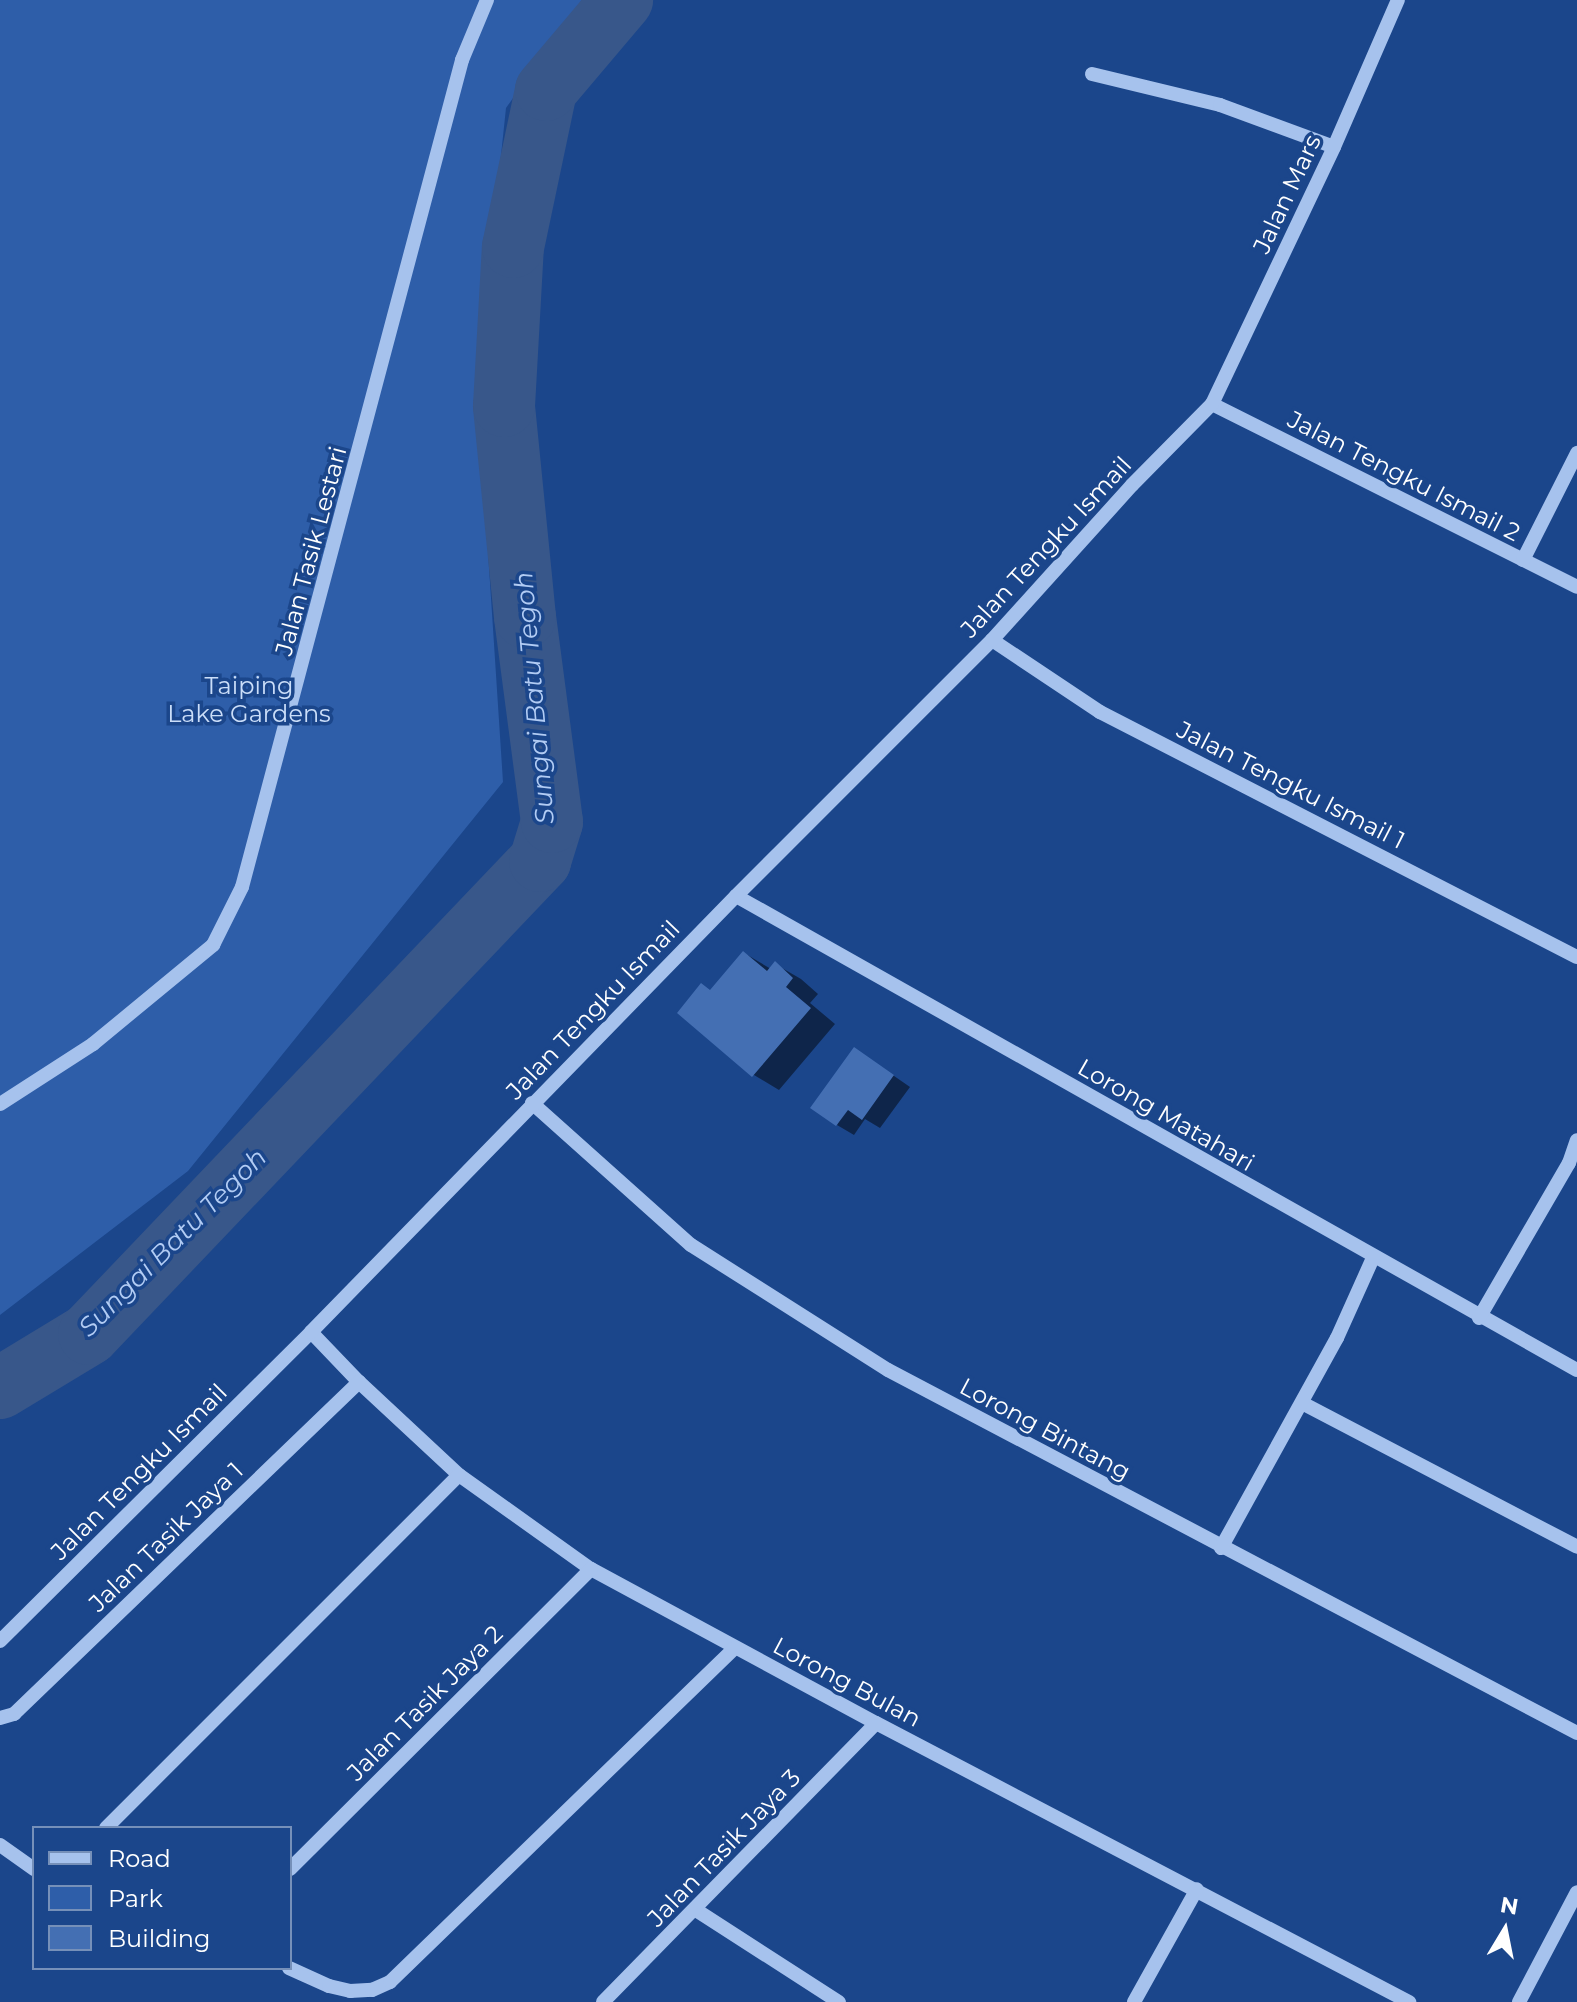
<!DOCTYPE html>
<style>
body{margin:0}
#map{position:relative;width:1577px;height:2002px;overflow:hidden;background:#1b468b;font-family:Montserrat,sans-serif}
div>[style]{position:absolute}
.green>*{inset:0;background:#2e5ea9}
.shadow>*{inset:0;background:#0007}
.river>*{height:62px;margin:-31px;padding:0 31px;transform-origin:31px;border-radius:31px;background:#38578a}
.building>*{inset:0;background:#446fb3}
.minor>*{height:14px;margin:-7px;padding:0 7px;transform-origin:7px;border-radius:7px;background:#a6c2ed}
span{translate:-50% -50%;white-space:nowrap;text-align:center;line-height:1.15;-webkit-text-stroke:7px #1b468b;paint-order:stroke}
.street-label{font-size:24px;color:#fff}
.park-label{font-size:24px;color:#cbdef9}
.water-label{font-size:26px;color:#b2ccf4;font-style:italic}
.legend{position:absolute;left:32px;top:1826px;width:260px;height:144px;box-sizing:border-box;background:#1b468b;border:2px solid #7690b9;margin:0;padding:10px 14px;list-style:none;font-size:24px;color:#fff}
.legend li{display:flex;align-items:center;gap:16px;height:40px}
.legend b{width:40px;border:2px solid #7690b9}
.north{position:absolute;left:1465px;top:1890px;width:80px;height:80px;-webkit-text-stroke:6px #1b468b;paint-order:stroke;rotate:10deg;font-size:22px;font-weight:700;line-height:32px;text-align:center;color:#fff}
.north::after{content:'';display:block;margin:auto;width:28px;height:36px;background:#fff;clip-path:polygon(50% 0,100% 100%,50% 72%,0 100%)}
</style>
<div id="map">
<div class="green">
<i style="clip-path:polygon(0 0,582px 0,506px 108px,477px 383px,503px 782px,188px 1171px,0 1315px)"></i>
</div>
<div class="shadow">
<i style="clip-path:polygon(744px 953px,771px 969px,775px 964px,801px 979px,818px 994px,810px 1003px,835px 1024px,779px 1090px,754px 1075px,679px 1012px,712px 991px)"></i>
<i style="clip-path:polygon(871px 1060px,910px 1087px,880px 1128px,865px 1119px,854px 1135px,837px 1125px)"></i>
</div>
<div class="river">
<i style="left:0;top:1388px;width:104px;rotate:-31.2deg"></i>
<i style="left:89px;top:1334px;width:654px;rotate:-46.36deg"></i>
<i style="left:540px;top:861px;width:41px;rotate:-72.9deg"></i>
<i style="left:552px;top:822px;width:207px;rotate:-97.5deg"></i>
<i style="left:525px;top:617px;width:212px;rotate:-95.7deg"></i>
<i style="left:504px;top:406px;width:159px;rotate:-86.8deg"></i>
<i style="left:513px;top:247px;width:160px;rotate:-78.1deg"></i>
<i style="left:546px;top:90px;width:118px;rotate:-49.8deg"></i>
</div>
<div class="building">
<i style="clip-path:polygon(743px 951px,767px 971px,775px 961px,793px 978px,786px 987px,811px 1008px,752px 1077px,677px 1013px,701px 983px,710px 990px)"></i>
<i style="clip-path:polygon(854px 1047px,894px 1075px,862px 1120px,848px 1110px,836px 1126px,810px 1108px)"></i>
</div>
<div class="minor">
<i style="left:1092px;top:74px;width:132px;rotate:13.6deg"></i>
<i style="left:1220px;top:105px;width:121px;rotate:20.2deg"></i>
<i style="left:1212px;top:404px;width:408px;rotate:26.6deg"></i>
<i style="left:1523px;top:560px;width:120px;rotate:-63.2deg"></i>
<i style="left:992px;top:640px;width:130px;rotate:33.7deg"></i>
<i style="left:1100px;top:712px;width:536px;rotate:27.19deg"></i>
<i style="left:736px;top:896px;width:965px;rotate:29.41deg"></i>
<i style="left:532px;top:1103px;width:213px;rotate:41.8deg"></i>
<i style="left:691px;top:1245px;width:233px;rotate:32.4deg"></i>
<i style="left:888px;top:1370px;width:779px;rotate:27.78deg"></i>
<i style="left:0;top:1104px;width:111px;rotate:-32.8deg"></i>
<i style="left:93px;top:1044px;width:156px;rotate:-39.5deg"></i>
<i style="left:213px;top:945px;width:65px;rotate:-63.4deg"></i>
<i style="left:242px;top:887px;width:856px;rotate:-75.1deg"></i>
<i style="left:462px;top:60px;width:65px;rotate:-67.4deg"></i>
<i style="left:1479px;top:1318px;width:179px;rotate:-59.9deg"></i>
<i style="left:1569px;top:1163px;width:24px;rotate:-71deg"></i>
<i style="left:311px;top:1332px;width:69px;rotate:46.2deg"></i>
<i style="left:359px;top:1382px;width:137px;rotate:42.9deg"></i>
<i style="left:459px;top:1475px;width:162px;rotate:35.5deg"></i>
<i style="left:591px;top:1569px;width:324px;rotate:28.4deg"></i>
<i style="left:876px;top:1723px;width:602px;rotate:27.63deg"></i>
<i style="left:1302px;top:1403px;width:310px;rotate:27.6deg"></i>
<i style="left:1221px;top:1548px;width:240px;rotate:-61.1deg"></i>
<i style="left:1337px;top:1338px;width:88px;rotate:-65.8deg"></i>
<i style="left:0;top:1641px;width:438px;rotate:-44.8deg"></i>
<i style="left:311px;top:1332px;width:609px;rotate:-45.73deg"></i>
<i style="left:736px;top:896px;width:362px;rotate:-45deg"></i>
<i style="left:992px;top:640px;width:209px;rotate:-47.9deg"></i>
<i style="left:1132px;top:485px;width:114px;rotate:-45.4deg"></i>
<i style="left:1212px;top:404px;width:284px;rotate:-64.6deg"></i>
<i style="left:1334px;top:147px;width:160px;rotate:-66.5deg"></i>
<i style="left:0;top:1718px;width:15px;rotate:-16deg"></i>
<i style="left:14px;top:1714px;width:479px;rotate:-43.9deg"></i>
<i style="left:106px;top:1828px;width:499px;rotate:-45deg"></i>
<i style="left:0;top:1845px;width:42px;rotate:35.2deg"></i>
<i style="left:290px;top:1869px;width:425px;rotate:-44.9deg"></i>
<i style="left:696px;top:1910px;width:170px;rotate:32.8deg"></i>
<i style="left:289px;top:1968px;width:44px;rotate:24.2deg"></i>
<i style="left:329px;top:1986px;width:22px;rotate:13deg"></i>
<i style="left:350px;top:1991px;width:22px;rotate:-3deg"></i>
<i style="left:372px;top:1990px;width:20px;rotate:-24deg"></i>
<i style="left:390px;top:1982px;width:480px;rotate:-44.1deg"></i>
<i style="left:603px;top:2002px;width:390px;rotate:-45.6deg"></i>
<i style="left:1134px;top:2002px;width:129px;rotate:-60.9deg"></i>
<i style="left:1519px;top:2002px;width:124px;rotate:-62.2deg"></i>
</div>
<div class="street-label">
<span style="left:1287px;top:194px;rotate:-65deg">Jalan Mars</span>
<span style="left:1404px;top:476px;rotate:27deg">Jalan Tengku Ismail 2</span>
<span style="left:1046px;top:547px;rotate:-47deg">Jalan Tengku Ismail</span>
<span style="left:311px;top:551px;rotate:-75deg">Jalan Tasik Lestari</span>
<span style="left:1291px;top:785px;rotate:27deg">Jalan Tengku Ismail 1</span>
<span style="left:593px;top:1010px;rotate:-46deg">Jalan Tengku Ismail</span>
<span style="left:1166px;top:1115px;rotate:30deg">Lorong Matahari</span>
<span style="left:1045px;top:1429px;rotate:28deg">Lorong Bintang</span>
<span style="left:139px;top:1472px;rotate:-45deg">Jalan Tengku Ismail</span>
<span style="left:166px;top:1537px;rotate:-44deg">Jalan Tasik Jaya 1</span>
<span style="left:847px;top:1682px;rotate:28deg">Lorong Bulan</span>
<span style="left:425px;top:1703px;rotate:-45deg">Jalan Tasik Jaya 2</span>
<span style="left:724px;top:1848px;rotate:-46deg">Jalan Tasik Jaya 3</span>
</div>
<div class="park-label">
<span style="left:249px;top:700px">Taiping<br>Lake Gardens</span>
</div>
<div class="water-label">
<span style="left:535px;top:698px;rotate:-95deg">Sungai Batu Tegoh</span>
<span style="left:173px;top:1243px;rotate:-45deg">Sungai Batu Tegoh</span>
</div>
<ul class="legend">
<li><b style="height:10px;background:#a6c2ed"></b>Road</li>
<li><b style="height:22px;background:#2e5ea9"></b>Park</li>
<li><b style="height:22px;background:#446fb3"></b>Building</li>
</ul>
<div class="north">N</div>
</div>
